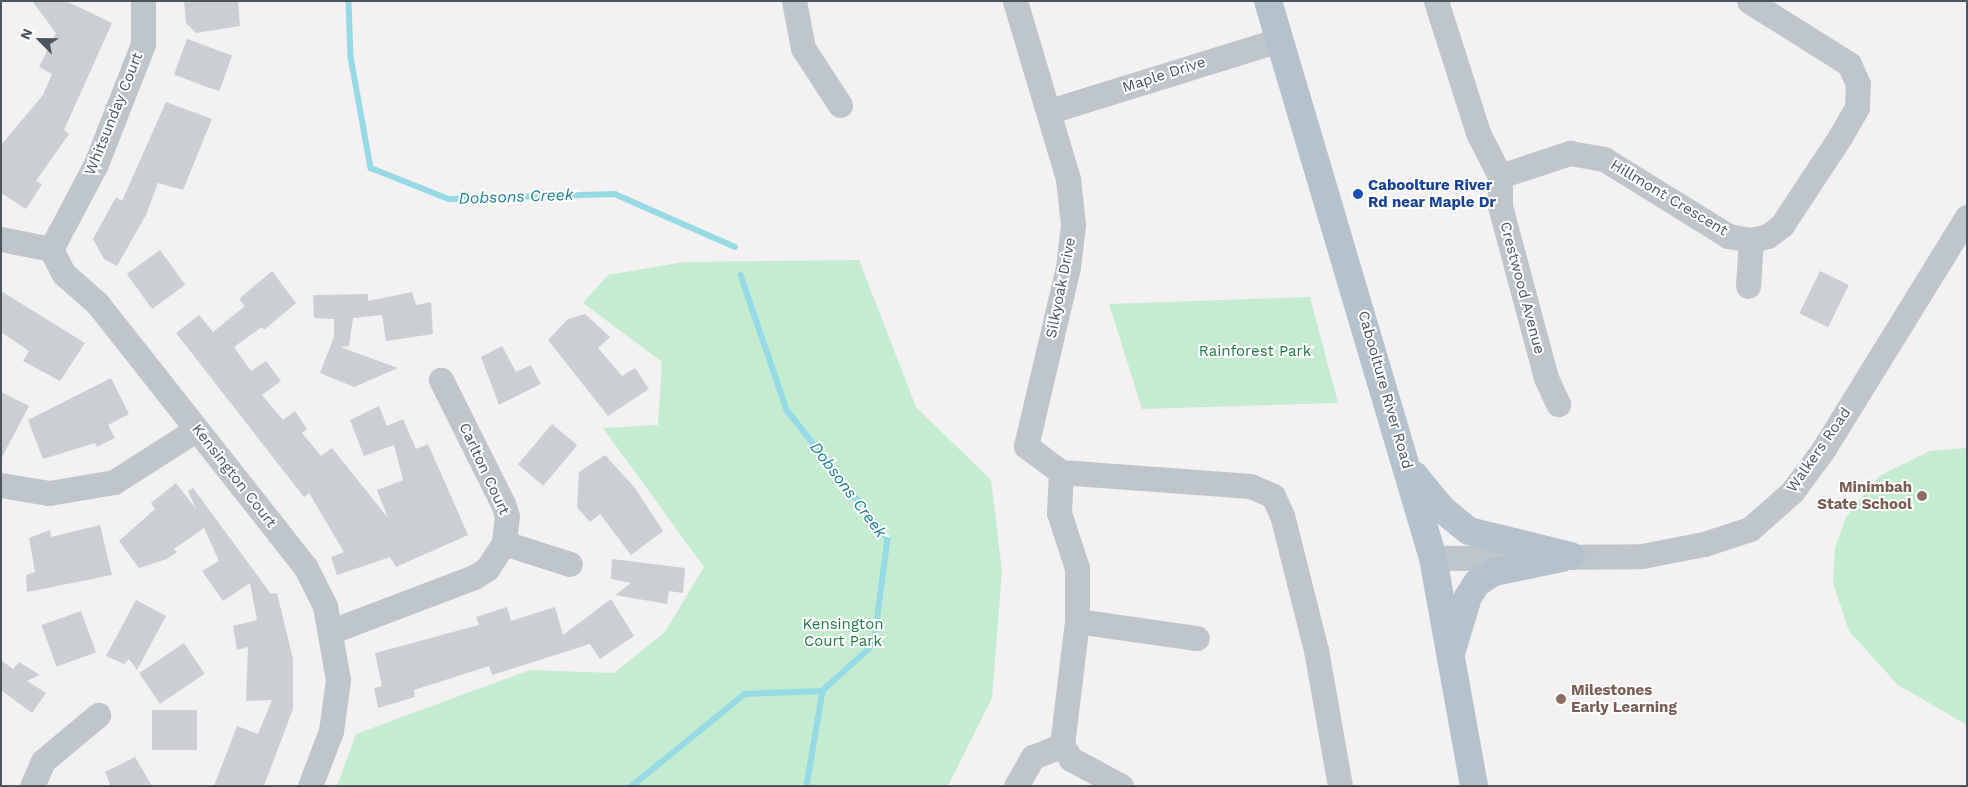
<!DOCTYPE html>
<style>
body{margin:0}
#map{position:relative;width:1968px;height:787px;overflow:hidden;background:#f3f1f1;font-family:"Work Sans",sans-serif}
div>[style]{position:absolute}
.green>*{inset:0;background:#c4ecd1}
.stream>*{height:5.5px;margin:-2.75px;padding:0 2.75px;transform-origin:2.75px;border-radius:2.75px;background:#95dae5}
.building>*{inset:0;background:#cbced3;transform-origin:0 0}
.minor>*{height:25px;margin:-12.5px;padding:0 12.5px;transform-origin:12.5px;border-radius:12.5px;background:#bec6cc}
.major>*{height:28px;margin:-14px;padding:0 14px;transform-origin:14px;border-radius:14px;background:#b3c2cd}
.dots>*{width:14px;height:14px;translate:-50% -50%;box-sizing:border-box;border:2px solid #fff;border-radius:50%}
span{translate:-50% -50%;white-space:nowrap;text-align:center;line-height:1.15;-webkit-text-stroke:4px #fff;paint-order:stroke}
.street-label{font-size:15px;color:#4a555d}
.transit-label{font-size:15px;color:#164399;font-weight:700}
.left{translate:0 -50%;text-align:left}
.park-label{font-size:15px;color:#207947}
.education-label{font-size:15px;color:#785e54;font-weight:700}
.right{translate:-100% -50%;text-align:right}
.water-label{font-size:16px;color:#188193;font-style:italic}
.frame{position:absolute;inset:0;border:2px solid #4a555d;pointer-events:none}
.north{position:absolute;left:15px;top:15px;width:50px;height:50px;-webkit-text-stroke:4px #fff;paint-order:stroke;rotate:293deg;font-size:14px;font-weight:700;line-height:20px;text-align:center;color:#4a555d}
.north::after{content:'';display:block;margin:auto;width:18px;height:22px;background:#4a555d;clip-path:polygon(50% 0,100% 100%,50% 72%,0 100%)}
</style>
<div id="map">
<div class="green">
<i style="clip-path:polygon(859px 260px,916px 407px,991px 480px,1002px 571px,992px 698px,948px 786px,337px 786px,356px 734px,530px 670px,614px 673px,665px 632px,704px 567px,603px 428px,658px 425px,662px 362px,583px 303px,608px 275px,684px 262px)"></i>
<i style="clip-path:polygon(1310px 297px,1338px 403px,1142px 409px,1109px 304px)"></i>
<i style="clip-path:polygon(1967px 448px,1967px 725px,1898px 685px,1849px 631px,1833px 583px,1835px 548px,1846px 517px,1879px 476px,1930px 451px)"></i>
</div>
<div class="stream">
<i style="left:349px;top:1px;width:56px;rotate:88deg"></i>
<i style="left:351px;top:57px;width:113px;rotate:79.8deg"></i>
<i style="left:371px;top:168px;width:84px;rotate:21.7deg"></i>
<i style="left:449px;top:199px;width:166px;rotate:-1.7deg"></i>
<i style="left:615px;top:194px;width:131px;rotate:23.8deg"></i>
<i style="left:741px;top:275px;width:143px;rotate:71.2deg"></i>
<i style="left:787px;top:410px;width:164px;rotate:51.9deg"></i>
<i style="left:888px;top:539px;width:107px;rotate:97.5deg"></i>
<i style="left:874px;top:645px;width:69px;rotate:138deg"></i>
<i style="left:823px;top:691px;width:96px;rotate:99.6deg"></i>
<i style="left:632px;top:786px;width:146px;rotate:-39.2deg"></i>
<i style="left:745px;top:694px;width:78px;rotate:-2.2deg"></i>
</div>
<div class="building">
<i style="clip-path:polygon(32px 1px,66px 1px,112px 23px,64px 130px,69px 134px,36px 181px,42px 184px,26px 209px,1px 193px,1px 145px,43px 95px,52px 74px,39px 67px,56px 33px)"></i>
<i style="clip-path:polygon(184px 1px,238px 1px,240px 26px,196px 33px,186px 23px)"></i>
<i style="left:187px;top:39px;width:48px;height:38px;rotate:20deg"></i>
<i style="clip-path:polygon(166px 102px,212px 119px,183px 190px,158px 183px,146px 215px,117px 266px,104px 259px,93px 239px,116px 197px,122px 201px)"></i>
<i style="left:160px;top:250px;width:43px;height:41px;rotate:54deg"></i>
<i style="clip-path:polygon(272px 271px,296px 303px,264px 330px,262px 327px,234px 347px,251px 371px,266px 361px,281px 381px,262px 395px,283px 420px,295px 411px,307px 429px,302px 433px,321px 456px,332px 448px,388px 518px,377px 490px,403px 480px,394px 445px,364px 456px,350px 420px,379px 406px,387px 426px,403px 419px,416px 449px,428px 444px,468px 535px,396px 567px,390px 557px,337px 575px,331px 557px,344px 552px,309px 493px,304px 497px,176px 333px,199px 315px,213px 332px,245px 306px,239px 299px)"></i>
<i style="left:1820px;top:271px;width:32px;height:47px;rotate:26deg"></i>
<i style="clip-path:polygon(1px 291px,85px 343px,60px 381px,23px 361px,29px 351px,1px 332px)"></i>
<i style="clip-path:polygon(412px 292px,416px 305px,431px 302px,433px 334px,386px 341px,382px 315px,353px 318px,349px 346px,340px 347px,398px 368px,354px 387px,320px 373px,334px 337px,334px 319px,314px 318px,313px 295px,368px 294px,368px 301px)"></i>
<i style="clip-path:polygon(585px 314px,610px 337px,598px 348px,622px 376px,635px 368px,649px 389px,608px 416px,548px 340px,568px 319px)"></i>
<i style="clip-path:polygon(502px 346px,516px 372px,531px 365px,541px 384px,499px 405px,481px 357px)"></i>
<i style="clip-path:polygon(111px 378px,129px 414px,108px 425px,115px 438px,97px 447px,95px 443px,43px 459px,28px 420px)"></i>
<i style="clip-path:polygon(1px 392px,29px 406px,1px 459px)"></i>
<i style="left:552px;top:424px;width:33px;height:53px;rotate:40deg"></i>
<i style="clip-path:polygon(605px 455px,635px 488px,663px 531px,631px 555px,600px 514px,590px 522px,577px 507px,579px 472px)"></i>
<i style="clip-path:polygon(176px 483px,196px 509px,188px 491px,193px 488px,271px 594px,277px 593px,293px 659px,293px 709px,264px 786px,214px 786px,237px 726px,258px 734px,272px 700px,246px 701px,248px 647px,237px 650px,233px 626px,257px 620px,250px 583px,223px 601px,202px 571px,219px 561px,204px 528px,174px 549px,177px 552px,167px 559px,139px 568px,119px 541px,155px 509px,151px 503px)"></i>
<i style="clip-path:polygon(100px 525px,112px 575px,27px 592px,26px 575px,35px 572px,29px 538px,50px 530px,51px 537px)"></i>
<i style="clip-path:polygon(612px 559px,685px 568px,683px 593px,669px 591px,667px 604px,615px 595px,631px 583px,611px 579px)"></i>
<i style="clip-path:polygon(611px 599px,634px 636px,600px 659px,590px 644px,492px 675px,489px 666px,414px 690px,415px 697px,378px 708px,374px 688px,382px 686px,375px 653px,479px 625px,476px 617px,507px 607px,511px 621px,555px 607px,563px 635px)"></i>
<i style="clip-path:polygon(136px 600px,166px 616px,137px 670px,129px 659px,124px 664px,106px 656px)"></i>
<i style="left:81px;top:611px;width:44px;height:42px;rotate:70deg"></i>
<i style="left:184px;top:643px;width:37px;height:54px;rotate:56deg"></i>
<i style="clip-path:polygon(1px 660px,13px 669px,19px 662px,40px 675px,27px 681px,46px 693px,32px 713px,1px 690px)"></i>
<i style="left:197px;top:710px;width:40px;height:45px;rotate:90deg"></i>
<i style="clip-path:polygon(135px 757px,152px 786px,111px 786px,105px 772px)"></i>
</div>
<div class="minor">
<i style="left:794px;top:1px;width:48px;rotate:79.2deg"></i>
<i style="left:803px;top:48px;width:68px;rotate:57deg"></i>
<i style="left:1015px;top:1px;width:186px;rotate:73.4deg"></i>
<i style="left:1068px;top:179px;width:46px;rotate:83.8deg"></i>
<i style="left:1073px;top:225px;width:42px;rotate:96.8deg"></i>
<i style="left:1068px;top:267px;width:184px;rotate:103.2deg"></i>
<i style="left:1026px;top:446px;width:44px;rotate:36.6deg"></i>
<i style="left:1436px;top:1px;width:139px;rotate:72.3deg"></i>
<i style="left:1478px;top:133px;width:48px;rotate:62.9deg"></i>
<i style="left:1500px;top:176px;width:30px;rotate:90deg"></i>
<i style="left:1500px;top:206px;width:178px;rotate:75deg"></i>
<i style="left:1546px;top:378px;width:29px;rotate:65deg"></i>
<i style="left:1050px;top:111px;width:240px;rotate:-17.2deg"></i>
<i style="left:1500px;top:176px;width:74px;rotate:-18.2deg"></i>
<i style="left:1570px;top:153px;width:35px;rotate:10deg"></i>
<i style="left:1604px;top:159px;width:146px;rotate:31.8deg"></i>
<i style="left:1728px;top:236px;width:23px;rotate:10deg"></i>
<i style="left:1751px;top:240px;width:17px;rotate:-13deg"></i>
<i style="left:1768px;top:236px;width:18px;rotate:-38deg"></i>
<i style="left:1782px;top:225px;width:105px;rotate:-56.6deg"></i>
<i style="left:1840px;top:137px;width:34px;rotate:-60deg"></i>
<i style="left:1857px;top:107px;width:23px;rotate:-88deg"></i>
<i style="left:1858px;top:84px;width:22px;rotate:-114deg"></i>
<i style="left:1849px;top:64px;width:118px;rotate:-147.8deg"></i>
<i style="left:1px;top:239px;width:51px;rotate:11.3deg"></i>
<i style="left:51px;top:249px;width:28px;rotate:63deg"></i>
<i style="left:64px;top:274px;width:44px;rotate:41.3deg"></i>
<i style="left:97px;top:303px;width:335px;rotate:51.7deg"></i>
<i style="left:305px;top:566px;width:45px;rotate:63.4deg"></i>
<i style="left:325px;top:606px;width:75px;rotate:80deg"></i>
<i style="left:338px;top:680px;width:51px;rotate:97.8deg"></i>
<i style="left:331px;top:731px;width:59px;rotate:110.9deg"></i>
<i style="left:51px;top:249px;width:96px;rotate:-62.1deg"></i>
<i style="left:96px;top:164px;width:129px;rotate:-68.6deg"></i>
<i style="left:143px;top:44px;width:43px;rotate:-90deg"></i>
<i style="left:1748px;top:286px;width:46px;rotate:-86.3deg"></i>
<i style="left:1px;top:485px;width:49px;rotate:9.5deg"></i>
<i style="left:49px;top:493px;width:66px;rotate:-9.6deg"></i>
<i style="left:114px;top:482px;width:98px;rotate:-32.6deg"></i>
<i style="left:504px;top:543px;width:69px;rotate:17.7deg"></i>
<i style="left:1433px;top:558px;width:209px;rotate:-0.5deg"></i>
<i style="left:1642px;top:556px;width:63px;rotate:-11deg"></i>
<i style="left:1704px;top:544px;width:48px;rotate:-18.1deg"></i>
<i style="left:1750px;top:529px;width:56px;rotate:-41.4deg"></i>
<i style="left:1792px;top:492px;width:52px;rotate:-53.6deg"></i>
<i style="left:1823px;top:450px;width:274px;rotate:-58.3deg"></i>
<i style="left:1077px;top:621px;width:121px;rotate:8.1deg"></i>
<i style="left:332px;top:631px;width:152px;rotate:-20.8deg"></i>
<i style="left:474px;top:577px;width:15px;rotate:-32deg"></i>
<i style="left:487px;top:569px;width:31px;rotate:-57deg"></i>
<i style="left:504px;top:543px;width:27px;rotate:-84deg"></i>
<i style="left:507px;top:516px;width:13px;rotate:-108deg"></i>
<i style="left:503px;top:504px;width:139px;rotate:-116.6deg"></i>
<i style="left:32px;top:786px;width:27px;rotate:-66deg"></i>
<i style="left:43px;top:761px;width:72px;rotate:-39.9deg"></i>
<i style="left:1016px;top:786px;width:34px;rotate:-60deg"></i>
<i style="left:1033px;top:757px;width:31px;rotate:-22deg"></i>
<i style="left:1121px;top:786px;width:57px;rotate:-151.6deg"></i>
<i style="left:1071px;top:759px;width:17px;rotate:-123deg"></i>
<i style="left:1062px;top:745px;width:125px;rotate:-83.1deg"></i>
<i style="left:1077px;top:621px;width:53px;rotate:-90deg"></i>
<i style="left:1077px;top:568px;width:58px;rotate:-108.1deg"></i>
<i style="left:1059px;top:513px;width:41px;rotate:-87.2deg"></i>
<i style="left:1061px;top:472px;width:190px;rotate:4.2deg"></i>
<i style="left:1250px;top:486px;width:25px;rotate:23deg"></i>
<i style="left:1273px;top:496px;width:21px;rotate:65deg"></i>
<i style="left:1282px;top:515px;width:139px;rotate:75.9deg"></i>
<i style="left:1316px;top:650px;width:138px;rotate:80deg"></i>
</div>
<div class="major">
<i style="left:1268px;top:1px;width:581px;rotate:73.5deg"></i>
<i style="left:1433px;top:558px;width:232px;rotate:79.8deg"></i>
<i style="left:1414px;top:475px;width:45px;rotate:50.4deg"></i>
<i style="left:1443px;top:510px;width:33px;rotate:39deg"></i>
<i style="left:1469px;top:531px;width:105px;rotate:13.8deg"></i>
<i style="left:1452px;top:650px;width:55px;rotate:-73.2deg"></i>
<i style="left:1468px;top:597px;width:17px;rotate:-57deg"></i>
<i style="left:1477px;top:583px;width:20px;rotate:-33deg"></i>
<i style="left:1494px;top:572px;width:69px;rotate:-11.6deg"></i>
</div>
<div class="dots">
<i style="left:1358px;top:194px;background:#1a4fb4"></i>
<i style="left:1922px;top:496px;background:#8d6e63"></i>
<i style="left:1561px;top:699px;background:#8d6e63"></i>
</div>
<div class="street-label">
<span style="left:1164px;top:75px;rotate:-18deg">Maple Drive</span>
<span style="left:114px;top:114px;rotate:-68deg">Whitsunday Court</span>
<span style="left:1669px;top:198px;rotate:31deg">Hillmont Crescent</span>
<span style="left:1061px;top:288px;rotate:-79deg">Silkyoak Drive</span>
<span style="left:1522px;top:288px;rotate:75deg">Crestwood Avenue</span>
<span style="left:1385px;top:390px;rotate:74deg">Caboolture River Road</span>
<span style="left:1819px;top:450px;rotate:-55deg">Walkers Road</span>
<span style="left:484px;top:469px;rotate:65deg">Carlton Court</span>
<span style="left:234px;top:476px;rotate:52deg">Kensington Court</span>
</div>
<div class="transit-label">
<span class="left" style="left:1368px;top:194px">Caboolture River<br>Rd near Maple Dr</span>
</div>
<div class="park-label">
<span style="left:1255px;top:352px">Rainforest Park</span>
<span style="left:843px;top:633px">Kensington<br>Court Park</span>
</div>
<div class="education-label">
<span class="right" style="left:1912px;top:496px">Minimbah<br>State School</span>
<span class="left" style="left:1571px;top:699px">Milestones<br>Early Learning</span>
</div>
<div class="water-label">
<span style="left:516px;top:197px;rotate:-2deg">Dobsons Creek</span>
<span style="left:848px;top:490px;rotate:53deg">Dobsons Creek</span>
</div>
<div class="frame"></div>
<div class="north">N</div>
</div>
